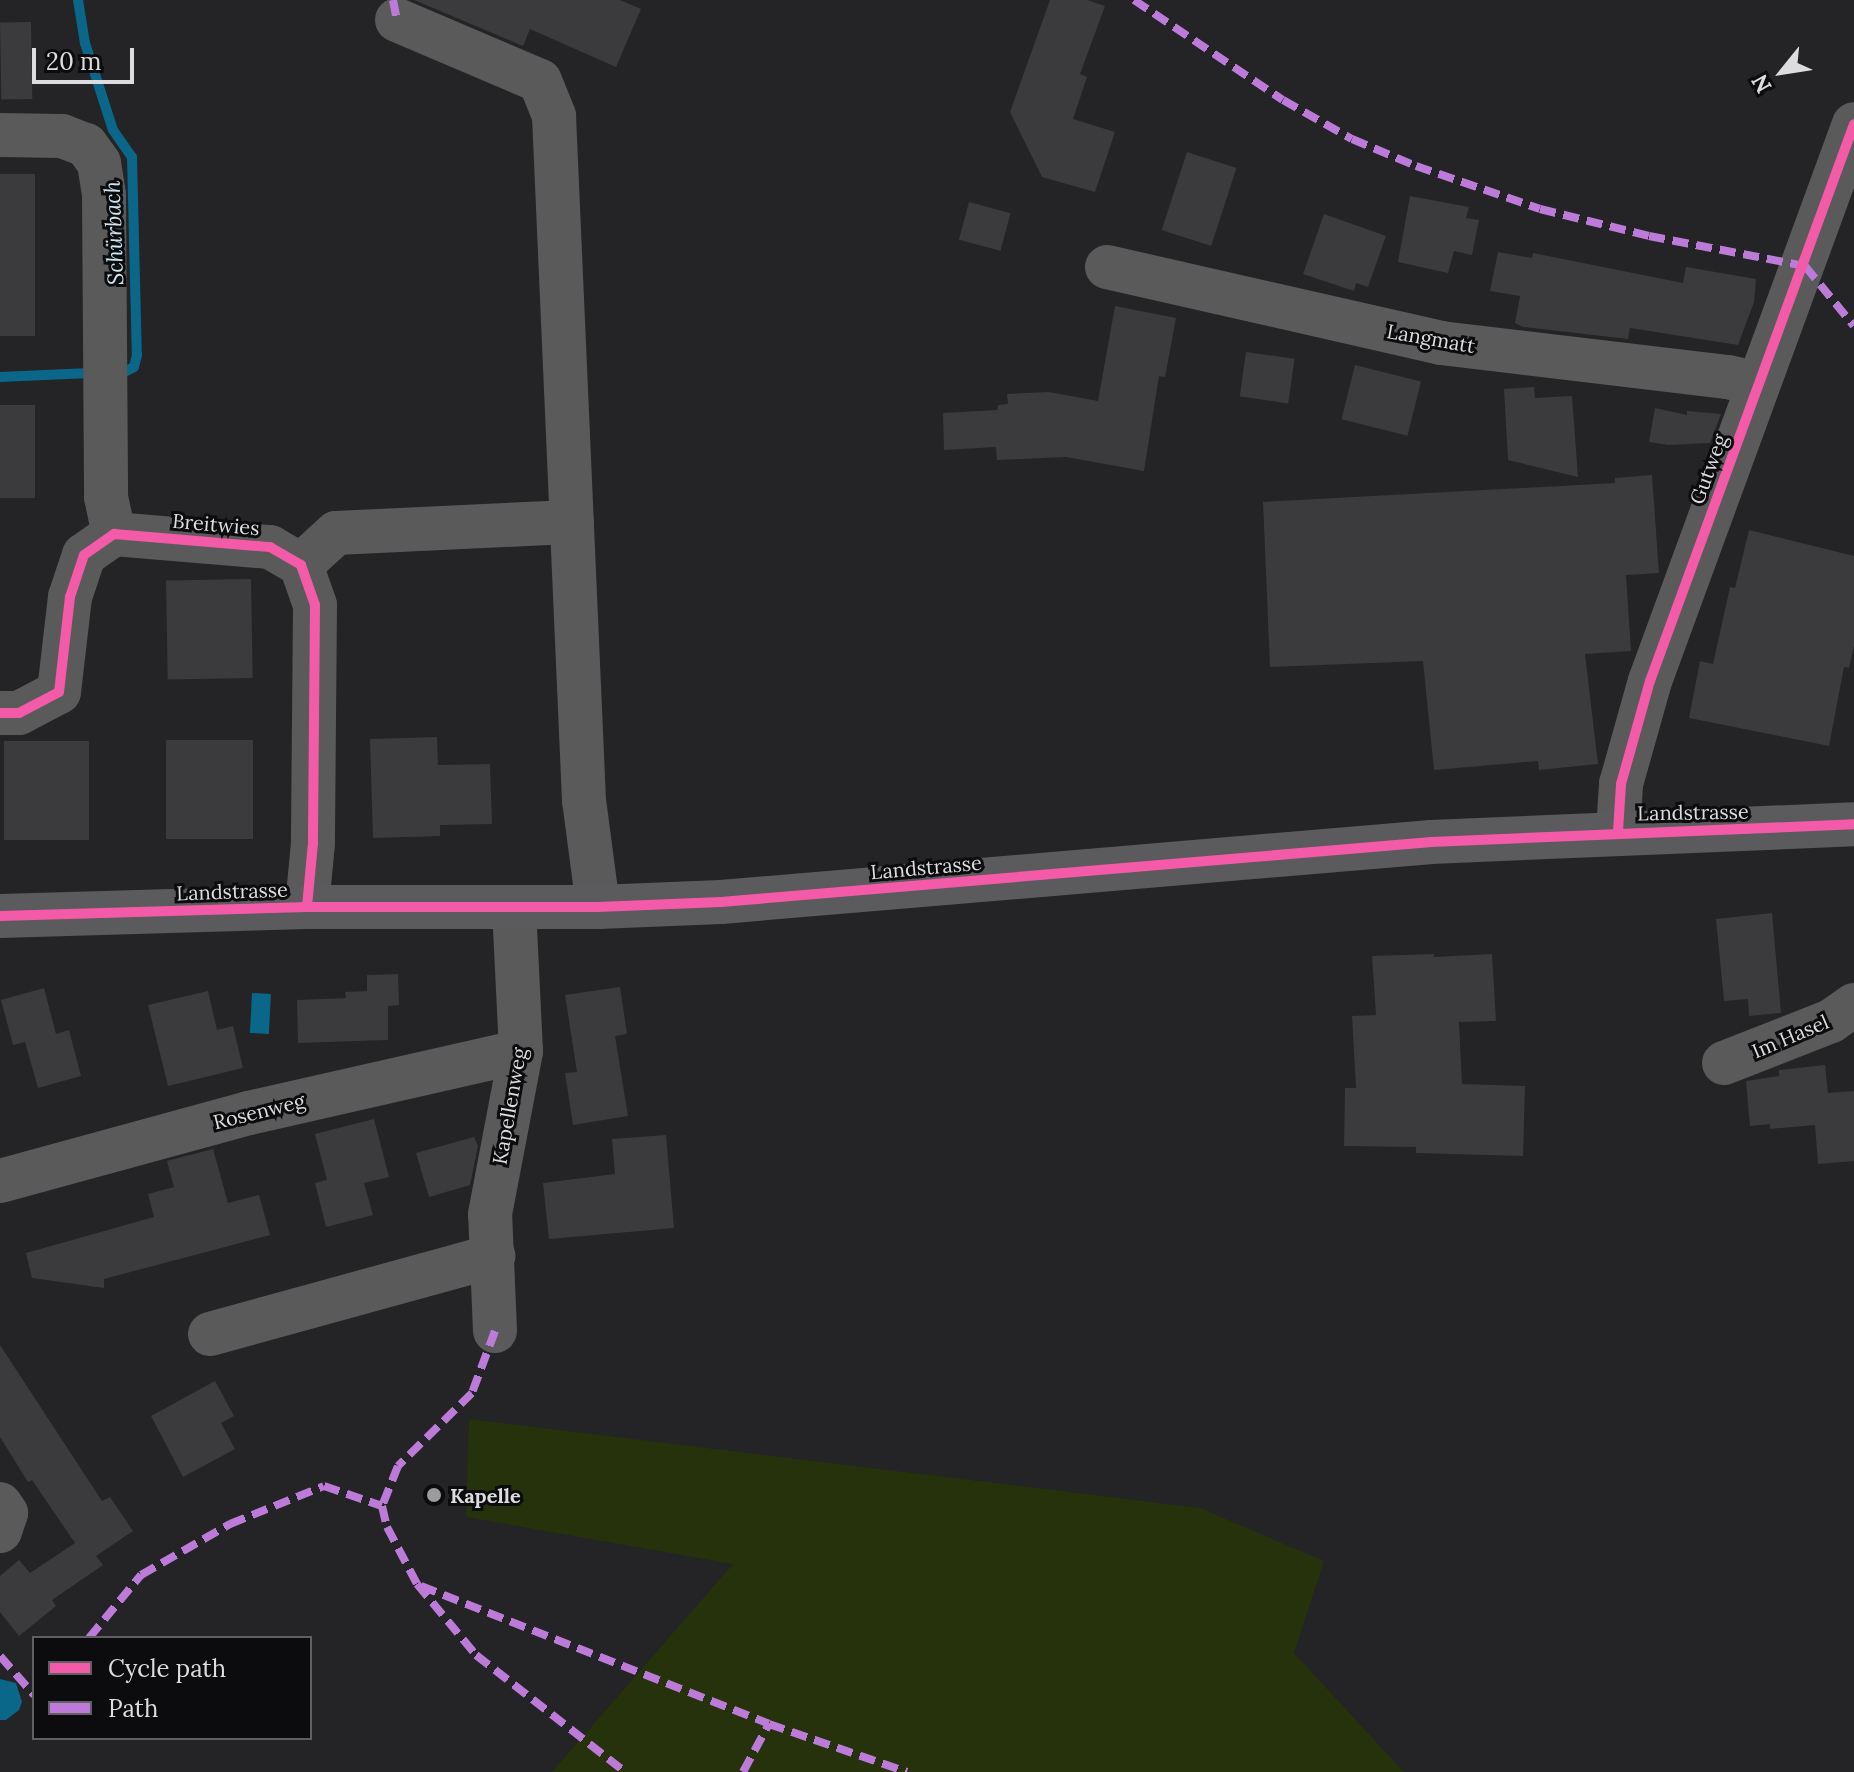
<!DOCTYPE html>
<meta charset="utf-8">
<style>
body{margin:0}
#map{position:relative;width:1854px;height:1772px;overflow:hidden;background:#242325;font-family:Lora,serif}
div>[style]{position:absolute}
.green>*{inset:0;background:#26320b}
.water>*{inset:0;background:#0a6789;transform-origin:0 0}
.stream>*{height:10px;margin:-5px;padding:0 5px;transform-origin:5px;border-radius:5px;background:#0a6789}
.building>*{inset:0;background:#3b3a3c;transform-origin:0 0}
.minor>*{height:44px;margin:-22px;padding:0 22px;transform-origin:22px;border-radius:22px;background:#5a5a5b}
.major>*{height:44px;margin:-22px;padding:0 22px;transform-origin:22px;border-radius:22px;background:#5b5a5c}
.quiet>*{height:8px;margin-top:-4px;transform-origin:0;background:repeating-linear-gradient(90deg,#bd7bd9 0 16px,transparent 0 24px)}
.cycleway>*{height:10px;margin:-5px;padding:0 5px;transform-origin:5px;border-radius:5px;background:#f35aa7}
.dots>*{width:22px;height:22px;translate:-50% -50%;box-sizing:border-box;border:4px solid #0c0c0e;border-radius:50%}
span{translate:-50% -50%;white-space:nowrap;text-align:center;line-height:1.15;-webkit-text-stroke:6px #0c0c0e;paint-order:stroke}
.street-label{font-size:20px;color:#dddddf}
.poi-label{font-size:20px;color:#dddddf;font-weight:700}
.left{translate:0 -50%;text-align:left}
.water-label{font-size:22px;color:#cee6f2;font-style:italic}
.legend{position:absolute;left:32px;top:1636px;width:280px;height:104px;box-sizing:border-box;background:#0c0c0e;border:2px solid #606062;margin:0;padding:10px 14px;list-style:none;font-size:24px;color:#dddddf}
.legend li{display:flex;align-items:center;gap:16px;height:40px}
.legend b{width:40px;border:2px solid #606062}
.north{position:absolute;left:1742px;top:32px;width:80px;height:80px;-webkit-text-stroke:6px #0c0c0e;paint-order:stroke;rotate:240deg;font-size:22px;font-weight:700;line-height:32px;text-align:center;color:#dddddf}
.north::after{content:'';display:block;margin:auto;width:28px;height:36px;background:#dddddf;clip-path:polygon(50% 0,100% 100%,50% 72%,0 100%)}
.scale{position:absolute;left:32px;top:48px;width:102px;height:36px;box-sizing:border-box;border:4px solid #dddddf;border-top:0;padding-left:10px;font-size:24px;line-height:28px;white-space:nowrap;color:#dddddf;-webkit-text-stroke:6px #0c0c0e;paint-order:stroke}
</style>
<div id="map">
<div class="green">
<i style="clip-path:polygon(469px 1419px,1200px 1508px,1324px 1561px,1294px 1653px,1404px 1772px,552px 1772px,733px 1564px,466px 1517px)"></i>
</div>
<div class="water">
<i style="left:252px;top:993px;width:19px;height:40px;rotate:3deg"></i>
<i style="clip-path:polygon(0 1679px,16px 1683px,22px 1702px,19px 1710px,6px 1720px,0 1720px)"></i>
</div>
<div class="stream">
<i style="left:78px;top:0;width:44px;rotate:80.8deg"></i>
<i style="left:85px;top:43px;width:91px;rotate:72.2deg"></i>
<i style="left:113px;top:130px;width:33px;rotate:55deg"></i>
<i style="left:132px;top:157px;width:198px;rotate:88.6deg"></i>
<i style="left:137px;top:355px;width:12px;rotate:104deg"></i>
<i style="left:134px;top:367px;width:11px;rotate:153deg"></i>
<i style="left:0;top:377px;width:90px;rotate:-2.5deg"></i>
</div>
<div class="building">
<i style="clip-path:polygon(414px 0,620px 0,641px 9px,616px 67px,530px 29px,523px 46px)"></i>
<i style="clip-path:polygon(1050px 0,1087px 0,1105px 6px,1080px 74px,1087px 77px,1073px 119px,1115px 132px,1095px 192px,1042px 177px,1010px 112px)"></i>
<i style="left:31px;top:22px;width:77px;height:31px;rotate:89deg"></i>
<i style="left:1187px;top:152px;width:52px;height:82px;rotate:18deg"></i>
<i style="left:0;top:174px;width:35px;height:162px"></i>
<i style="clip-path:polygon(1410px 196px,1469px 207px,1466px 218px,1479px 220px,1472px 255px,1454px 251px,1448px 273px,1398px 262px)"></i>
<i style="left:969px;top:202px;width:43px;height:39px;rotate:15deg"></i>
<i style="clip-path:polygon(1324px 214px,1386px 236px,1368px 287px,1356px 283px,1354px 291px,1303px 274px)"></i>
<i style="clip-path:polygon(1498px 252px,1532px 258px,1533px 253px,1683px 283px,1686px 267px,1756px 279px,1754px 302px,1738px 345px,1630px 328px,1628px 339px,1523px 327px,1515px 323px,1520px 296px,1490px 291px)"></i>
<i style="clip-path:polygon(1115px 306px,1176px 318px,1165px 377px,1159px 376px,1144px 471px,1066px 457px,997px 460px,996px 447px,944px 450px,943px 413px,997px 410px,998px 405px,1008px 404px,1007px 394px,1049px 392px,1098px 401px)"></i>
<i style="left:1246px;top:352px;width:49px;height:45px;rotate:8deg"></i>
<i style="left:1355px;top:365px;width:68px;height:56px;rotate:14deg"></i>
<i style="clip-path:polygon(1534px 387px,1535px 398px,1572px 396px,1578px 477px,1508px 460px,1504px 389px)"></i>
<i style="left:0;top:405px;width:35px;height:93px"></i>
<i style="clip-path:polygon(1655px 408px,1687px 415px,1687px 411px,1721px 414px,1710px 443px,1668px 445px,1649px 442px)"></i>
<i style="clip-path:polygon(1652px 475px,1659px 573px,1626px 575px,1631px 651px,1585px 654px,1598px 764px,1539px 770px,1538px 761px,1434px 770px,1423px 661px,1270px 667px,1263px 502px,1615px 483px,1615px 478px)"></i>
<i style="clip-path:polygon(1749px 530px,1854px 556px,1854px 646px,1849px 668px,1844px 667px,1829px 746px,1689px 718px,1700px 661px,1713px 664px,1730px 587px,1735px 588px)"></i>
<i style="left:251px;top:579px;width:99px;height:85px;rotate:89deg"></i>
<i style="clip-path:polygon(437px 737px,438px 765px,490px 764px,492px 824px,440px 825px,440px 836px,373px 838px,370px 739px)"></i>
<i style="left:166px;top:740px;width:87px;height:99px"></i>
<i style="left:4px;top:741px;width:85px;height:99px"></i>
<i style="clip-path:polygon(1772px 913px,1781px 1013px,1749px 1016px,1748px 999px,1724px 1001px,1716px 919px)"></i>
<i style="clip-path:polygon(1434px 954px,1434px 957px,1492px 954px,1496px 1021px,1459px 1022px,1462px 1084px,1525px 1086px,1523px 1156px,1416px 1153px,1416px 1147px,1344px 1146px,1345px 1088px,1356px 1088px,1352px 1016px,1376px 1015px,1372px 956px)"></i>
<i style="clip-path:polygon(398px 974px,399px 1005px,388px 1006px,388px 1040px,298px 1043px,297px 1000px,346px 998px,345px 992px,367px 991px,367px 975px)"></i>
<i style="clip-path:polygon(620px 987px,627px 1034px,615px 1036px,628px 1116px,573px 1125px,565px 1073px,577px 1072px,565px 995px)"></i>
<i style="clip-path:polygon(44px 988px,56px 1034px,69px 1030px,81px 1076px,38px 1088px,25px 1042px,13px 1045px,1px 1000px)"></i>
<i style="clip-path:polygon(208px 991px,217px 1030px,233px 1026px,243px 1068px,168px 1086px,148px 1005px)"></i>
<i style="clip-path:polygon(1825px 1065px,1828px 1093px,1854px 1091px,1854px 1161px,1818px 1164px,1815px 1125px,1770px 1129px,1770px 1124px,1750px 1126px,1746px 1081px,1779px 1076px,1779px 1070px)"></i>
<i style="clip-path:polygon(374px 1119px,389px 1177px,364px 1183px,373px 1215px,326px 1227px,315px 1183px,327px 1180px,315px 1134px)"></i>
<i style="clip-path:polygon(666px 1135px,674px 1228px,549px 1239px,543px 1183px,615px 1174px,612px 1139px)"></i>
<i style="clip-path:polygon(474px 1137px,478px 1146px,470px 1185px,429px 1197px,416px 1153px)"></i>
<i style="clip-path:polygon(213px 1149px,228px 1203px,259px 1195px,270px 1235px,104px 1279px,104px 1288px,32px 1278px,26px 1253px,154px 1217px,148px 1194px,174px 1187px,167px 1161px)"></i>
<i style="clip-path:polygon(0 1345px,102px 1501px,110px 1497px,133px 1531px,96px 1556px,103px 1565px,52px 1600px,56px 1606px,19px 1636px,0 1612px,0 1576px,19px 1560px,30px 1573px,75px 1543px,32px 1480px,28px 1482px,0 1437px)"></i>
<i style="clip-path:polygon(215px 1381px,234px 1416px,221px 1423px,235px 1449px,183px 1477px,151px 1416px)"></i>
</div>
<div class="minor">
<i style="left:397px;top:20px;width:155px;rotate:23.1deg"></i>
<i style="left:540px;top:81px;width:38px;rotate:68deg"></i>
<i style="left:554px;top:116px;width:685px;rotate:87.49deg"></i>
<i style="left:584px;top:800px;width:108px;rotate:82.5deg"></i>
<i style="left:0;top:135px;width:62px;rotate:0.9deg"></i>
<i style="left:62px;top:136px;width:26px;rotate:21deg"></i>
<i style="left:86px;top:145px;width:22px;rotate:54deg"></i>
<i style="left:99px;top:163px;width:33px;rotate:81deg"></i>
<i style="left:104px;top:196px;width:301px;rotate:89.6deg"></i>
<i style="left:106px;top:497px;width:38px;rotate:78deg"></i>
<i style="left:1107px;top:267px;width:343px;rotate:12.8deg"></i>
<i style="left:1441px;top:343px;width:289px;rotate:6.8deg"></i>
<i style="left:1728px;top:377px;width:31px;rotate:13deg"></i>
<i style="left:301px;top:565px;width:47px;rotate:-42.4deg"></i>
<i style="left:336px;top:533px;width:236px;rotate:-2.7deg"></i>
<i style="left:0;top:713px;width:19px"></i>
<i style="left:19px;top:713px;width:45px;rotate:-27.7deg"></i>
<i style="left:59px;top:692px;width:96px;rotate:-83.4deg"></i>
<i style="left:70px;top:597px;width:44px;rotate:-71.6deg"></i>
<i style="left:84px;top:555px;width:37px;rotate:-35deg"></i>
<i style="left:114px;top:534px;width:157px;rotate:4.8deg"></i>
<i style="left:270px;top:547px;width:36px;rotate:30deg"></i>
<i style="left:301px;top:565px;width:42px;rotate:70.7deg"></i>
<i style="left:315px;top:605px;width:238px;rotate:90.5deg"></i>
<i style="left:313px;top:843px;width:64px;rotate:95.4deg"></i>
<i style="left:1618px;top:831px;width:47px;rotate:-86.3deg"></i>
<i style="left:1621px;top:784px;width:107px;rotate:-74.3deg"></i>
<i style="left:1650px;top:681px;width:593px;rotate:-69.88deg"></i>
<i style="left:1724px;top:1063px;width:115px;rotate:-21.4deg"></i>
<i style="left:1831px;top:1021px;width:28px;rotate:-35deg"></i>
<i style="left:0;top:1181px;width:258px;rotate:-15.3deg"></i>
<i style="left:249px;top:1113px;width:279px;rotate:-12.8deg"></i>
<i style="left:495px;top:1331px;width:117px;rotate:-92.4deg"></i>
<i style="left:490px;top:1214px;width:166px;rotate:-79.2deg"></i>
<i style="left:521px;top:1051px;width:143px;rotate:-92.8deg"></i>
<i style="left:210px;top:1334px;width:294px;rotate:-15.4deg"></i>
<i style="left:0;top:1504px;width:11px;rotate:56deg"></i>
<i style="left:6px;top:1513px;width:19px;rotate:108deg"></i>
</div>
<div class="major">
<i style="left:0;top:916px;width:307px;rotate:-1.7deg"></i>
<i style="left:307px;top:907px;width:291px"></i>
<i style="left:598px;top:907px;width:123px;rotate:-2.3deg"></i>
<i style="left:721px;top:902px;width:713px;rotate:-4.83deg"></i>
<i style="left:1431px;top:842px;width:423px;rotate:-2.4deg"></i>
</div>
<div class="quiet">
<i style="left:393px;top:0;width:20px;rotate:79deg"></i>
<i style="left:1134px;top:0;width:179px;rotate:33.9deg"></i>
<i style="left:1283px;top:100px;width:79px;rotate:29.5deg"></i>
<i style="left:1352px;top:139px;width:69px;rotate:22.9deg"></i>
<i style="left:1416px;top:166px;width:131px;rotate:19.1deg"></i>
<i style="left:1540px;top:209px;width:112px;rotate:13.9deg"></i>
<i style="left:1649px;top:236px;width:159px;rotate:10.9deg"></i>
<i style="left:1805px;top:266px;width:77px;rotate:50.8deg"></i>
<i style="left:495px;top:1331px;width:66px;rotate:110.4deg"></i>
<i style="left:472px;top:1393px;width:104px;rotate:135.4deg"></i>
<i style="left:398px;top:1466px;width:43px;rotate:111.8deg"></i>
<i style="left:382px;top:1506px;width:22px;rotate:77deg"></i>
<i style="left:387px;top:1527px;width:64px;rotate:62.2deg"></i>
<i style="left:417px;top:1584px;width:92px;rotate:50.3deg"></i>
<i style="left:476px;top:1655px;width:189px;rotate:38.1deg"></i>
<i style="left:421px;top:1586px;width:374px;rotate:21.6deg"></i>
<i style="left:89px;top:1638px;width:82px;rotate:-50.5deg"></i>
<i style="left:141px;top:1575px;width:103px;rotate:-29.8deg"></i>
<i style="left:230px;top:1524px;width:101px;rotate:-22deg"></i>
<i style="left:324px;top:1486px;width:61px;rotate:19deg"></i>
<i style="left:0;top:1656px;width:52px;rotate:48.9deg"></i>
<i style="left:743px;top:1772px;width:55px;rotate:-61.6deg"></i>
<i style="left:769px;top:1724px;width:146px;rotate:19.2deg"></i>
</div>
<div class="cycleway">
<i style="left:0;top:713px;width:19px"></i>
<i style="left:19px;top:713px;width:45px;rotate:-27.7deg"></i>
<i style="left:59px;top:692px;width:96px;rotate:-83.4deg"></i>
<i style="left:70px;top:597px;width:44px;rotate:-71.6deg"></i>
<i style="left:84px;top:555px;width:37px;rotate:-35deg"></i>
<i style="left:114px;top:534px;width:157px;rotate:4.8deg"></i>
<i style="left:270px;top:547px;width:36px;rotate:30deg"></i>
<i style="left:301px;top:565px;width:42px;rotate:70.7deg"></i>
<i style="left:315px;top:605px;width:238px;rotate:90.5deg"></i>
<i style="left:313px;top:843px;width:64px;rotate:95.4deg"></i>
<i style="left:1618px;top:831px;width:47px;rotate:-86.3deg"></i>
<i style="left:1621px;top:784px;width:107px;rotate:-74.3deg"></i>
<i style="left:1650px;top:681px;width:593px;rotate:-69.88deg"></i>
<i style="left:0;top:916px;width:307px;rotate:-1.7deg"></i>
<i style="left:307px;top:907px;width:291px"></i>
<i style="left:598px;top:907px;width:123px;rotate:-2.3deg"></i>
<i style="left:721px;top:902px;width:713px;rotate:-4.83deg"></i>
<i style="left:1431px;top:842px;width:423px;rotate:-2.4deg"></i>
</div>
<div class="dots">
<i style="left:434px;top:1495px;background:#9c9c9e"></i>
</div>
<div class="street-label">
<span style="left:1431px;top:338px;rotate:10deg">Langmatt</span>
<span style="left:1708px;top:469px;rotate:-70deg">Gutweg</span>
<span style="left:216px;top:524px;rotate:5deg">Breitwies</span>
<span style="left:1693px;top:812px;rotate:-1deg">Landstrasse</span>
<span style="left:926px;top:867px;rotate:-5deg">Landstrasse</span>
<span style="left:232px;top:891px;rotate:-2deg">Landstrasse</span>
<span style="left:1790px;top:1036px;rotate:-23deg">Im Hasel</span>
<span style="left:509px;top:1106px;rotate:-80deg">Kapellenweg</span>
<span style="left:259px;top:1111px;rotate:-14deg">Rosenweg</span>
</div>
<div class="poi-label">
<span class="left" style="left:450px;top:1495px">Kapelle</span>
</div>
<div class="water-label">
<span style="left:114px;top:233px;rotate:-92deg">Schürbach</span>
</div>
<ul class="legend">
<li><b style="height:10px;background:#f35aa7"></b>Cycle path</li>
<li><b style="height:10px;background:#bd7bd9"></b>Path</li>
</ul>
<div class="north">N</div>
<div class="scale">20 m</div>
</div>
